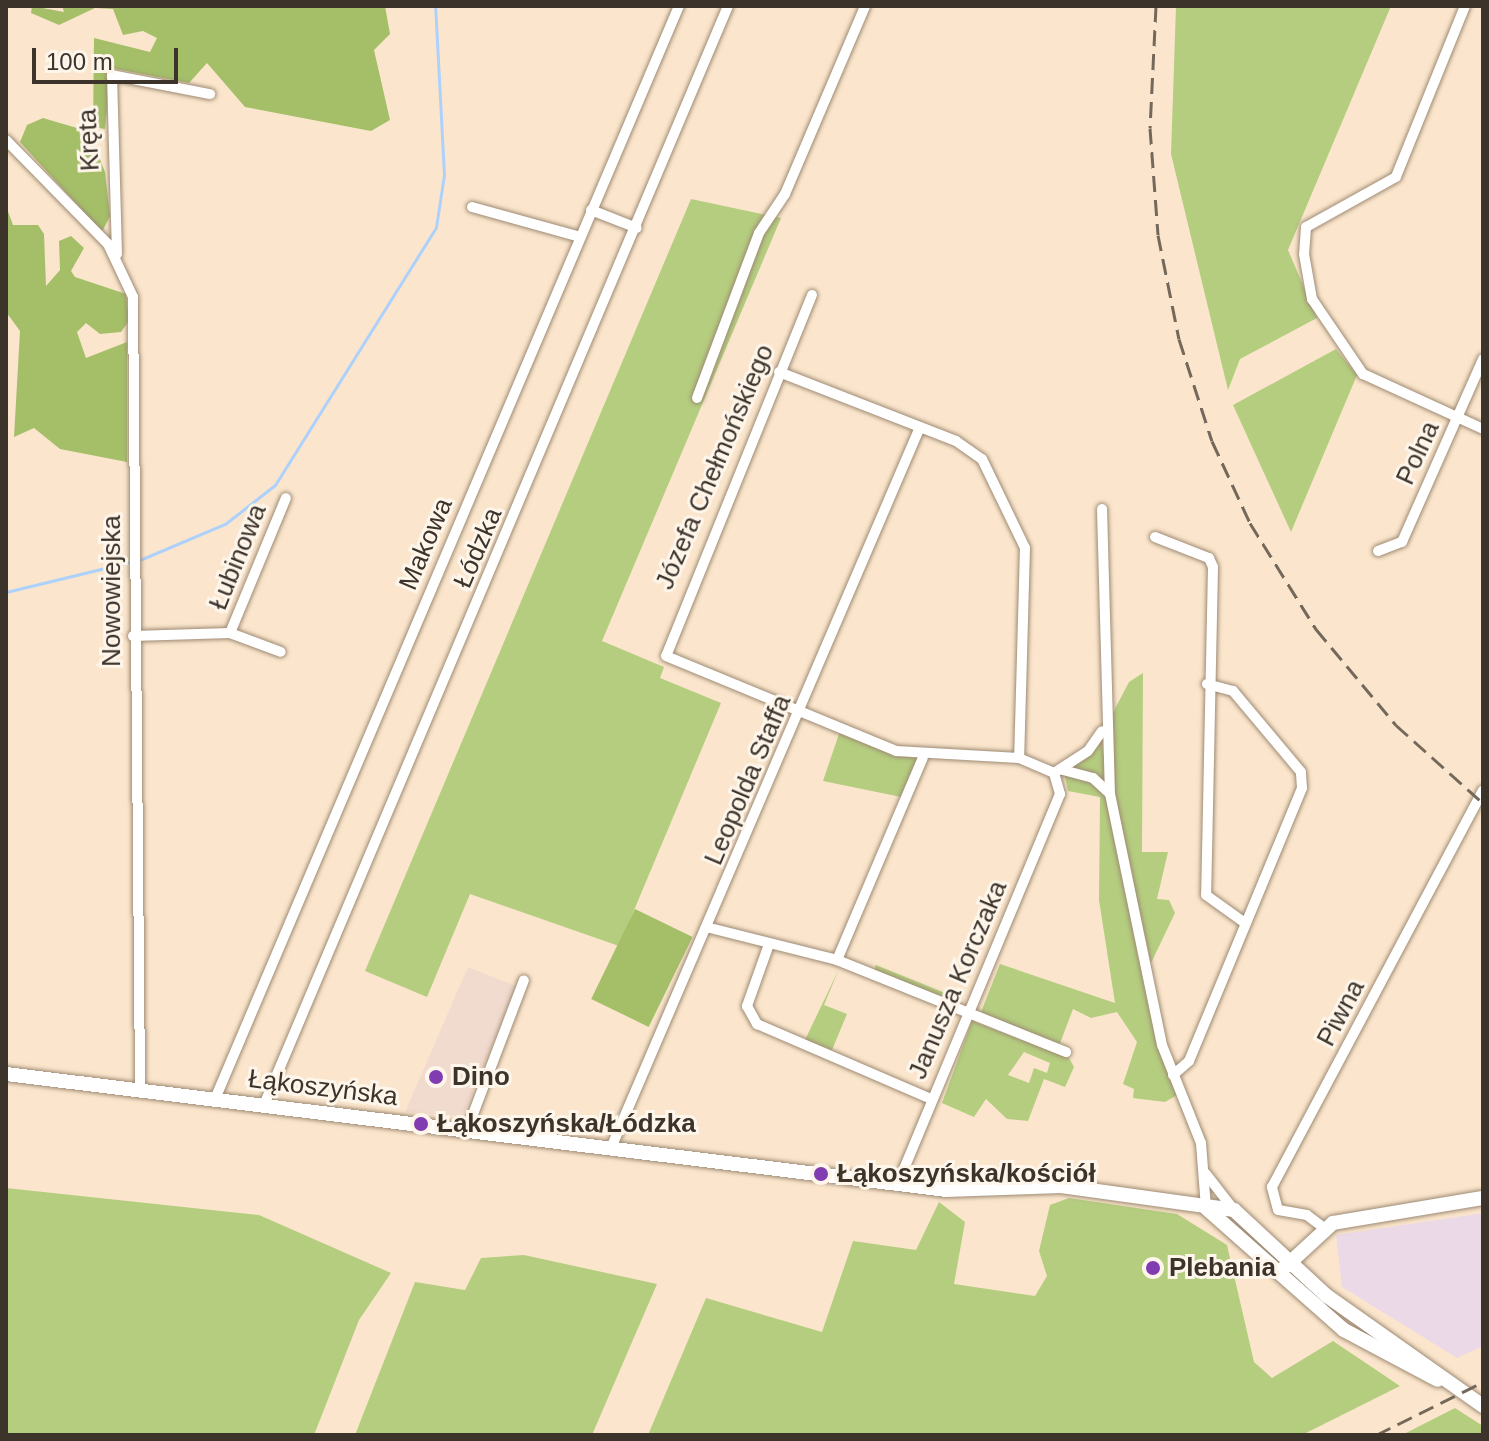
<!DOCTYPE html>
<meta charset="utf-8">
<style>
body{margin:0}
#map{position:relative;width:1489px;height:1441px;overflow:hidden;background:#fbe6cd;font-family:Arial,sans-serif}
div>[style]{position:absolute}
.commercial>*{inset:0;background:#f1dace}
.education>*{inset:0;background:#ecd9e8}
.green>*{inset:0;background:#b4cd7f;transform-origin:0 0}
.forest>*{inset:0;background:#a4bf68;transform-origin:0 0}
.stream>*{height:3px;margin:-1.5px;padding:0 1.5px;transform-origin:1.5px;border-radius:1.5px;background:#add1fb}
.roads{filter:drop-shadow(0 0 2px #9e8a73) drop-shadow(0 0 2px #9e8a73)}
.street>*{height:10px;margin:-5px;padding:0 5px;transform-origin:5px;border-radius:5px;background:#fff}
.secondary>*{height:14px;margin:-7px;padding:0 7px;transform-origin:7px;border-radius:7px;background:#fff}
.rail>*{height:3px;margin-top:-1.5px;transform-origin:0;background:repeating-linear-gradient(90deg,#74685b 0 16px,transparent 0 24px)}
.dots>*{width:22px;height:22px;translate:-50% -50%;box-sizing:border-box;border:4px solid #fef5eb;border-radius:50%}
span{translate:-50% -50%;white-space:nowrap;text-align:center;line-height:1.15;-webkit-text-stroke:6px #fef5eb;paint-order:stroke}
.street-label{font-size:26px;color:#3c342b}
.poi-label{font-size:26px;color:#3c342b;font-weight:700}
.left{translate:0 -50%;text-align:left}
.frame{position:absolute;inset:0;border:8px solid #3c342b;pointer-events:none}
.scale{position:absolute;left:32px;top:48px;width:146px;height:36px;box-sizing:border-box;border:4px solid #3c342b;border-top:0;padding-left:10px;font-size:24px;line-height:28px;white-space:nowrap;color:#3c342b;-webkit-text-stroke:6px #fef5eb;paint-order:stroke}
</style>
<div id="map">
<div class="commercial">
<i style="clip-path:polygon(468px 967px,516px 986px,466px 1109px,461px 1116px,405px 1112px)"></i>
</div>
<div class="education">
<i style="clip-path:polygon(1483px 1213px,1483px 1346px,1457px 1358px,1342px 1287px,1336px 1235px)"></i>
</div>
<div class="green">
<i style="clip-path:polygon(1176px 6px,1391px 6px,1288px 250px,1317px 318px,1240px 359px,1228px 390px,1171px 154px)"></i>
<i style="clip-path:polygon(691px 199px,781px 218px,602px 641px,664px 667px,660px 678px,721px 703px,619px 946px,470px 894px,427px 997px,365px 971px)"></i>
<i style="clip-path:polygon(1336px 349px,1357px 375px,1291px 532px,1233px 405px)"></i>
<i style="clip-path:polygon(1143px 673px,1142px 852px,1168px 852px,1157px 899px,1169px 900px,1175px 913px,1151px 963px,1113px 794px,1108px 722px,1129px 682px)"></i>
<i style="clip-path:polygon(840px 731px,918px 760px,901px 797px,823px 781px)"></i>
<i style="clip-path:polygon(1101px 739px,1136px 938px,1179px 1094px,1165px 1102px,1133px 1098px,1134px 1089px,1123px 1084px,1137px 1042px,1117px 1012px,1091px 1018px,1073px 1009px,1059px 1046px,981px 1012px,1000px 964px,1115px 1003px,1099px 900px,1100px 797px,1068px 791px,1064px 772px)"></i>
<i style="left:876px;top:965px;width:92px;height:5px;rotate:22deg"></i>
<i style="clip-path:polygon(839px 969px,824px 1005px,847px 1014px,832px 1050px,805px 1040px)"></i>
<i style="clip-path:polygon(evenodd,972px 1021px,1069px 1058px,1074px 1067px,1065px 1087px,1044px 1079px,1028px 1121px,1007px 1119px,986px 1099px,974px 1117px,942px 1103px,972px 1021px,1024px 1052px,1050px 1063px,1047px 1073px,1034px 1068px,1029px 1083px,1008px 1075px,1024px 1052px)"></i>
<i style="clip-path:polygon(6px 1188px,259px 1215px,391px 1273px,359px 1320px,314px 1435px,6px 1435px)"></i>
<i style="clip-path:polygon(1069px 1198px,1177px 1214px,1227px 1245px,1254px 1362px,1272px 1378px,1333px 1341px,1400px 1386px,1302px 1435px,648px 1435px,706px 1298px,822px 1332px,853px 1241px,916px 1250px,939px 1202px,965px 1222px,954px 1284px,1035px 1296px,1047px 1276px,1039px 1251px,1050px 1205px)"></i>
<i style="clip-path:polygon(524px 1255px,657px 1284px,592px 1435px,355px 1435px,415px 1282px,465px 1290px,481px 1258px)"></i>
<i style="clip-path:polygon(1455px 1408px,1483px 1426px,1483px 1435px,1402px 1435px)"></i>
</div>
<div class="forest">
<i style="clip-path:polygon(32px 6px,64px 12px,62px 6px,385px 6px,390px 34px,374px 50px,390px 120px,371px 131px,245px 107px,207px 63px,189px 83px,111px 68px,105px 129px,93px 127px,94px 38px,150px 52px,157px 38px,143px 31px,123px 35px,113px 9px,95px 8px,59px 25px,31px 13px)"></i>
<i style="clip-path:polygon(43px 118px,94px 133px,92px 157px,99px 157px,105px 172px,110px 216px,102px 232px,20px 142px,27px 125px)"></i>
<i style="clip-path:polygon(6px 206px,13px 225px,38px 225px,44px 234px,46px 286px,60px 270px,59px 241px,71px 236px,84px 248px,71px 271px,75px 277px,126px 294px,129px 321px,121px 332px,100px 334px,86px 323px,77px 332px,86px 358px,127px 342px,127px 462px,60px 449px,34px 428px,14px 437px,20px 331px,6px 312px)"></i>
<i style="left:635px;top:909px;width:64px;height:100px;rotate:26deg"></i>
</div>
<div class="stream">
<i style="left:6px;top:592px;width:140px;rotate:-13.6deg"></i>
<i style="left:142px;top:559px;width:90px;rotate:-22.9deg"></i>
<i style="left:225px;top:524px;width:63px;rotate:-38deg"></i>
<i style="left:275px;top:485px;width:304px;rotate:-58deg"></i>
<i style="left:436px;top:227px;width:53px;rotate:-81.3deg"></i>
<i style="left:444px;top:175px;width:169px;rotate:-93deg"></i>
</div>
<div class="roads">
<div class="street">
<i style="left:1465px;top:6px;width:184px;rotate:112deg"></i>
<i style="left:1396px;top:177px;width:103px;rotate:150.9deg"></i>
<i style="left:1306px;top:227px;width:27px;rotate:94deg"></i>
<i style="left:1304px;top:254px;width:46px;rotate:79.9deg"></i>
<i style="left:1312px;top:299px;width:91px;rotate:55.8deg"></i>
<i style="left:1363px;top:374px;width:132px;rotate:24.6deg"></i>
<i style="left:6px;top:140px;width:146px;rotate:45.6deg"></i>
<i style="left:108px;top:244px;width:59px;rotate:64.7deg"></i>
<i style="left:133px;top:297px;width:793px;rotate:89.49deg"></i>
<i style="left:472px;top:207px;width:112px;rotate:15.5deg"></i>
<i style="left:591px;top:210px;width:49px;rotate:21.4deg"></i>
<i style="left:117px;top:254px;width:179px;rotate:-91.6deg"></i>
<i style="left:112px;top:75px;width:100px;rotate:11deg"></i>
<i style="left:812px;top:295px;width:389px;rotate:112deg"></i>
<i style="left:666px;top:656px;width:249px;rotate:22.4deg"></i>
<i style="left:896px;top:751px;width:123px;rotate:3.3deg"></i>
<i style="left:1019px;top:758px;width:38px;rotate:23deg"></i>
<i style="left:1054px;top:773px;width:22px;rotate:74deg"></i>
<i style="left:1060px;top:794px;width:422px;rotate:112.6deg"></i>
<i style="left:779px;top:372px;width:190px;rotate:21.3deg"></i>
<i style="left:956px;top:441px;width:32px;rotate:35deg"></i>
<i style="left:982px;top:459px;width:99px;rotate:64.2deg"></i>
<i style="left:1025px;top:548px;width:210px;rotate:91.6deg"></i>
<i style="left:697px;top:398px;width:176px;rotate:-69.4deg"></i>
<i style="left:759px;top:233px;width:47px;rotate:-56.3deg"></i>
<i style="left:785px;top:194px;width:204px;rotate:-66.9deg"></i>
<i style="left:1102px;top:509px;width:285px;rotate:88.4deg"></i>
<i style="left:1110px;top:794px;width:256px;rotate:78.3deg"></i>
<i style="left:1162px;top:1045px;width:105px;rotate:68.3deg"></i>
<i style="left:1201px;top:1143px;width:65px;rotate:85.6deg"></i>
<i style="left:1155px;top:537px;width:58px;rotate:21.3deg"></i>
<i style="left:1209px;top:558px;width:10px;rotate:66deg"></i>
<i style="left:1213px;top:567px;width:328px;rotate:91.2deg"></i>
<i style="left:1206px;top:895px;width:48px;rotate:35.7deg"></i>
<i style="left:1378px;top:551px;width:26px;rotate:-21deg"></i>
<i style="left:1402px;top:542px;width:200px;rotate:-66.1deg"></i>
<i style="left:230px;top:633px;width:146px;rotate:-67.5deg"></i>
<i style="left:133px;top:636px;width:97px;rotate:-1.8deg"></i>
<i style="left:230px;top:633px;width:54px;rotate:20.4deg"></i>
<i style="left:1063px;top:770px;width:31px;rotate:15deg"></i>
<i style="left:1093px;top:778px;width:23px;rotate:43deg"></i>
<i style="left:1054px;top:773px;width:40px;rotate:-32.9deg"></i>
<i style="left:1088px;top:751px;width:24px;rotate:-55deg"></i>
<i style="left:706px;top:927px;width:135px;rotate:14.1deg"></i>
<i style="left:837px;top:960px;width:247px;rotate:21.9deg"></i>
<i style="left:768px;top:947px;width:63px;rotate:109.6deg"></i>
<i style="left:747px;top:1006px;width:21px;rotate:61deg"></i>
<i style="left:757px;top:1024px;width:189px;rotate:23.3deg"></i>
<i style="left:837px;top:960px;width:220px;rotate:-67deg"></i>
<i style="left:1173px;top:1075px;width:21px;rotate:-41deg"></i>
<i style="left:1189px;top:1061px;width:295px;rotate:-67.5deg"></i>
<i style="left:1302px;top:788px;width:16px;rotate:-94deg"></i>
<i style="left:1301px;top:772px;width:106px;rotate:-130deg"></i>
<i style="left:1233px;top:691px;width:27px;rotate:-165deg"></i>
<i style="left:215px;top:1099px;width:1187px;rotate:-67deg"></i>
<i style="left:264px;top:1105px;width:1193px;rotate:-67.11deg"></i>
<i style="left:467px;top:1130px;width:160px;rotate:-69.2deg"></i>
<i style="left:611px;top:1148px;width:784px;rotate:-66.8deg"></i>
<i style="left:1206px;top:1174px;width:46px;rotate:52.1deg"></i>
<i style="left:1324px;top:1228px;width:21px;rotate:-143deg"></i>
<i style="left:1307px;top:1215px;width:29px;rotate:-170deg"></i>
<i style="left:1278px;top:1210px;width:24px;rotate:-105deg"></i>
<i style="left:1272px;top:1187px;width:449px;rotate:-62deg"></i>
</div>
<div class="secondary">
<i style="left:6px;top:1074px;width:947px;rotate:7.03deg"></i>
<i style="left:946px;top:1190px;width:115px;rotate:-2deg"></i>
<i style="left:1061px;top:1186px;width:175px;rotate:7.9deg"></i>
<i style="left:1234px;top:1210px;width:127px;rotate:42.8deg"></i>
<i style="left:1327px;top:1296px;width:191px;rotate:35.2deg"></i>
<i style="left:1206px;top:1208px;width:184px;rotate:41.5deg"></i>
<i style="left:1344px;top:1330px;width:106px;rotate:28deg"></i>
<i style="left:1284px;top:1268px;width:67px;rotate:-42.6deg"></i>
<i style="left:1333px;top:1223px;width:152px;rotate:-9.5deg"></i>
</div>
</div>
<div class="rail">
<i style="left:1156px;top:6px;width:122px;rotate:92.8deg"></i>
<i style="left:1150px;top:128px;width:107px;rotate:85.7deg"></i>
<i style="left:1158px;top:235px;width:106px;rotate:78.6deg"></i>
<i style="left:1179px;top:339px;width:107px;rotate:72.1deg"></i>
<i style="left:1212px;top:441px;width:90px;rotate:65.1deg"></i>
<i style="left:1250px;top:523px;width:125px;rotate:58.1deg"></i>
<i style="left:1316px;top:629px;width:125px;rotate:50.2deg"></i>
<i style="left:1396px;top:725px;width:117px;rotate:41.9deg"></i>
<i style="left:1376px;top:1435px;width:119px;rotate:-26.4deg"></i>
</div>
<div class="dots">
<i style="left:436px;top:1077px;background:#803cb0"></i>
<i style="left:421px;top:1124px;background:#803cb0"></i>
<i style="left:821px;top:1174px;background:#803cb0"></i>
<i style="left:1153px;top:1268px;background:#803cb0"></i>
</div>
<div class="street-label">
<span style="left:89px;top:140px;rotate:-93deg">Kręta</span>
<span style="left:1418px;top:453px;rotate:-65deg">Polna</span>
<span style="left:715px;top:467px;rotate:-67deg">Józefa Chełmońskiego</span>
<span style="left:426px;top:544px;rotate:-67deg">Makowa</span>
<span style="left:478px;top:548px;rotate:-67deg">Łódzka</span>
<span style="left:238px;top:557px;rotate:-68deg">Łubinowa</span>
<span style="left:112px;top:591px;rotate:-90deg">Nowowiejska</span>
<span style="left:748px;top:780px;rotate:-67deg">Leopolda Staffa</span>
<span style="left:958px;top:980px;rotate:-67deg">Janusza Korczaka</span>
<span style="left:1341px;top:1013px;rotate:-62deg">Piwna</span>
<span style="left:323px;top:1088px;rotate:7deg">Łąkoszyńska</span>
</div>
<div class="poi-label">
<span class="left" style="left:452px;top:1077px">Dino</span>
<span class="left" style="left:437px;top:1124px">Łąkoszyńska/Łódzka</span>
<span class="left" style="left:837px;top:1174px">Łąkoszyńska/kościół</span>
<span class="left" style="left:1169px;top:1268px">Plebania</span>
</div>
<div class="frame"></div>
<div class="scale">100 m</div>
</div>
